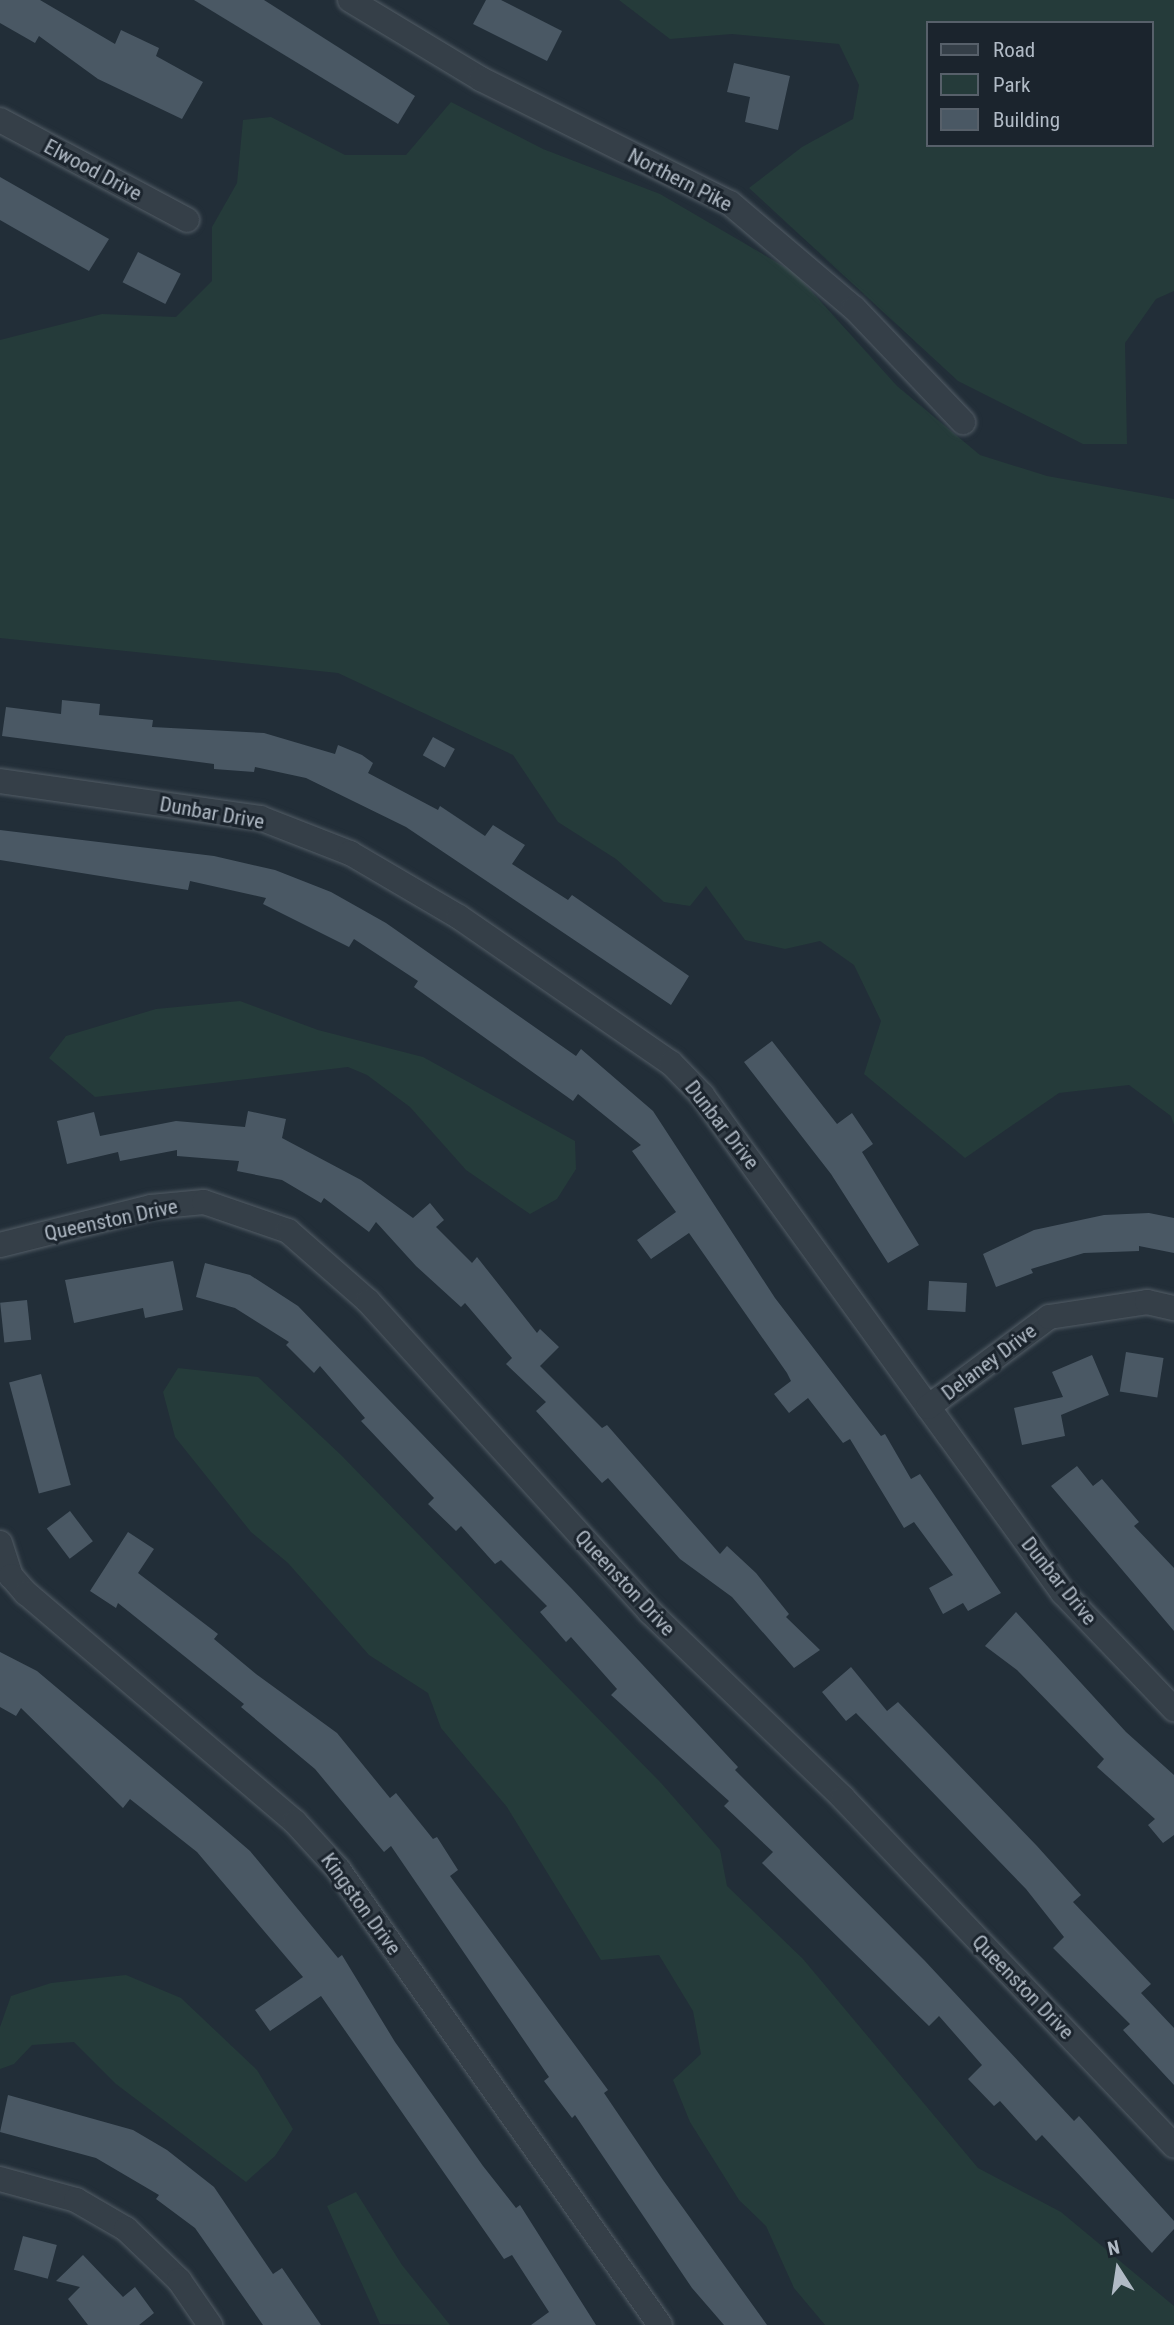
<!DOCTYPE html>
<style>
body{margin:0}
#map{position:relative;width:1174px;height:2325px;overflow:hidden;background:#222e38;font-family:"Roboto Condensed",sans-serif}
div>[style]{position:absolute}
.green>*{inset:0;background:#253b3a}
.building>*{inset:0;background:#4a5864;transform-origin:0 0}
.roads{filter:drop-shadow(0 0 2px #535d66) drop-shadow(0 0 2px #535d66)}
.street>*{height:24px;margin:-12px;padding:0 12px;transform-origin:12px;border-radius:12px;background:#353f48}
span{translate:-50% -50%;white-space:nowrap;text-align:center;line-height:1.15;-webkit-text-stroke:6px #1b242d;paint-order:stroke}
.street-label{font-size:21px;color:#b0bac5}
.legend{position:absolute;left:926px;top:21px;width:228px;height:126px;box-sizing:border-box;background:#1b242d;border:2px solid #57606a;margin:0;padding:9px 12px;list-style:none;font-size:21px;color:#b0bac5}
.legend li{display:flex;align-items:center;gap:14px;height:35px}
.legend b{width:35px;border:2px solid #57606a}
.north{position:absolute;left:1083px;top:2234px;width:70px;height:70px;-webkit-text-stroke:5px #1b242d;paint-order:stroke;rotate:348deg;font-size:19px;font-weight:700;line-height:28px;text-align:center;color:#b0bac5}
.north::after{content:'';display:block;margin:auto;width:24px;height:32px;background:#b0bac5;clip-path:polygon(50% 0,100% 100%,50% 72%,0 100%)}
</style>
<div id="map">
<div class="green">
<i style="clip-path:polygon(evenodd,619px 0,1174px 0,1174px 291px,1156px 299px,1125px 343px,1127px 444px,1083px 444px,958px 381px,749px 188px,802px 147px,853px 119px,859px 85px,839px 44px,732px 34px,670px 39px,619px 0,927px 23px,1151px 23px,1151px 145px,927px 145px,927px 23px)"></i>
<i style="clip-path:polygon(451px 102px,543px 149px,660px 194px,795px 273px,897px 386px,980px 455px,1047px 476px,1174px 499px,1174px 1125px,1171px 1116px,1129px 1085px,1059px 1093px,965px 1158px,864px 1074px,881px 1021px,854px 965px,820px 941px,785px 949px,745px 940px,706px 886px,690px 906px,664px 902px,616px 859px,558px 822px,513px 755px,338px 673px,0 638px,0 340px,102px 314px,176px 317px,212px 281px,212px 227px,237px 183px,243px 120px,271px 117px,345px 155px,406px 155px)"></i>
<i style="clip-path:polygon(240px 1001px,318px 1030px,423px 1057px,575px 1141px,576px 1169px,557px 1199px,530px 1214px,466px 1170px,410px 1107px,367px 1075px,348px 1067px,95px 1097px,49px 1058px,66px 1036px,156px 1009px)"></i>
<i style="clip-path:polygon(178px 1368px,258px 1377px,341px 1455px,661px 1783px,720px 1850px,727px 1886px,803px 1959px,978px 2168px,1061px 2212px,1174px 2306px,1174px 2325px,825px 2325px,794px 2288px,766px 2226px,739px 2200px,690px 2122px,673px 2080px,701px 2054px,693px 2011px,659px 1955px,601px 1960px,507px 1807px,441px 1728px,428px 1693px,369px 1655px,288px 1563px,251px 1532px,175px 1437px,163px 1392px)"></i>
<i style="clip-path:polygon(126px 1975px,181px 1998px,257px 2070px,293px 2129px,275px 2156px,246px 2182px,116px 2084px,74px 2042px,32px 2045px,14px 2064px,0 2069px,0 2027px,11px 1996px,51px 1983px)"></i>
<i style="clip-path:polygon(356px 2192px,402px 2265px,450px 2325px,380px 2324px,327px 2206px)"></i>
</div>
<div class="building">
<i style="clip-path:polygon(0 0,40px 0,115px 44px,121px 30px,159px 48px,156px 56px,203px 82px,182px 119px,98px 79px,39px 36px,35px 43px,0 23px)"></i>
<i style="clip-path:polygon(194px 0,264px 0,415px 96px,398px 124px)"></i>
<i style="clip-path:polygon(486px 0,501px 0,562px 31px,547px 61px,473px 24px)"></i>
<i style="clip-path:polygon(734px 63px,790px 76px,778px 130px,745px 122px,750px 97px,727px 92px)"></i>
<i style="clip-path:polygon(0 177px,109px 239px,89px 271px,0 220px)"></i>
<i style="left:138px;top:252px;width:48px;height:34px;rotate:27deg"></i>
<i style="clip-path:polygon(62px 700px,100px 704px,99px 715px,153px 720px,152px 727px,264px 733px,335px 754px,338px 745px,362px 755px,373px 763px,368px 773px,438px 810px,440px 806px,485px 836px,493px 825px,525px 845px,512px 864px,568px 900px,572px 895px,689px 976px,671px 1005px,406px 827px,306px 778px,255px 767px,254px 772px,214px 769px,214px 764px,2px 736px,6px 707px,61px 714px)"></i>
<i style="left:433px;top:737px;width:25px;height:21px;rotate:29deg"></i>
<i style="clip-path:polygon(0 830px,214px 856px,275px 870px,331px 892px,386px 923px,576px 1056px,581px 1049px,653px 1111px,775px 1298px,881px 1436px,885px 1434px,911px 1479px,920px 1474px,1001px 1593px,968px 1611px,963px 1603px,943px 1614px,929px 1588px,953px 1575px,914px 1522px,904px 1528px,850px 1439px,843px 1443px,808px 1398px,789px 1413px,774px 1394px,791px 1381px,787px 1373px,689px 1233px,651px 1259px,637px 1240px,676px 1212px,632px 1151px,641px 1145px,578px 1094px,573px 1101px,414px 987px,418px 981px,354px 939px,349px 947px,263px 904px,266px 898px,190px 881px,188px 890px,0 860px)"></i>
<i style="clip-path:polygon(772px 1041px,837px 1124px,852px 1113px,873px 1144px,862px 1152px,919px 1245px,888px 1263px,831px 1174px,744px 1062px)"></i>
<i style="clip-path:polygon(248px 1111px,286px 1119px,282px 1138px,361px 1180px,413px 1218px,430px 1203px,444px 1220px,436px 1227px,472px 1263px,477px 1257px,537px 1333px,540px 1329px,559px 1347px,540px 1366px,602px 1428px,607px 1425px,720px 1554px,727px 1546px,756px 1573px,789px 1614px,786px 1617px,820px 1650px,794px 1668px,732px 1597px,680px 1559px,608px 1478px,602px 1483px,536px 1411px,546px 1402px,506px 1364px,512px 1358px,465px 1303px,461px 1307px,416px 1266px,376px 1222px,369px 1232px,324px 1198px,321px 1203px,282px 1180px,237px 1171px,239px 1161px,177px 1156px,177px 1150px,120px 1161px,118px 1152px,67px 1164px,57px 1121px,94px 1112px,100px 1136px,176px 1121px,245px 1127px)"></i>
<i style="clip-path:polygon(1149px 1213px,1174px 1218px,1174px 1253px,1139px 1246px,1139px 1251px,1084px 1253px,1031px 1269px,1033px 1273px,996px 1287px,983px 1254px,1034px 1230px,1104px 1215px)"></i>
<i style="clip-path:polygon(173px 1261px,183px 1310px,145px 1318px,143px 1308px,74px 1323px,65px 1280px)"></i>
<i style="clip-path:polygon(205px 1263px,250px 1275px,298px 1306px,572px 1589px,738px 1767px,735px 1770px,925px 1961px,1074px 2121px,1079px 2116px,1174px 2221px,1174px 2229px,1152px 2253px,1042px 2135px,1036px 2141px,1000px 2101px,994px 2106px,968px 2079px,982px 2065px,939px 2016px,929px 2026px,762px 1863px,773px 1852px,724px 1806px,729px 1801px,611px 1695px,617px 1689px,571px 1637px,566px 1642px,540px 1612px,547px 1606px,501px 1560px,495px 1564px,461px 1526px,456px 1531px,428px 1504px,434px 1498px,361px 1421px,365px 1418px,320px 1366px,314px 1373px,286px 1345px,289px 1342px,235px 1308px,196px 1297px)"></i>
<i style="left:929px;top:1281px;width:38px;height:29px;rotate:3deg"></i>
<i style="left:27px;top:1300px;width:40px;height:27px;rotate:84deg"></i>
<i style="left:1126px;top:1352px;width:38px;height:40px;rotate:9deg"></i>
<i style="clip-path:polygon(1092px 1355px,1109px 1395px,1061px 1415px,1065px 1436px,1022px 1445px,1014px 1408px,1063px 1397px,1052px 1372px)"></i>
<i style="left:41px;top:1374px;width:115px;height:33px;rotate:75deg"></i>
<i style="clip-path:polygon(1077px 1466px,1093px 1486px,1102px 1479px,1139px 1522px,1134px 1526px,1174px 1568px,1174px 1631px,1051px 1486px)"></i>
<i style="left:70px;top:1511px;width:38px;height:29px;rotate:53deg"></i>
<i style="clip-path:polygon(128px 1532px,154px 1549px,138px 1573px,218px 1634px,214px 1639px,256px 1674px,337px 1733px,390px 1798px,396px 1793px,433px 1839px,437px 1837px,458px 1870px,450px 1876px,608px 2090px,604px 2093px,663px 2180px,767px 2325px,724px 2325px,692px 2288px,575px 2115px,572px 2118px,544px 2081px,549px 2077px,391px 1846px,384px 1852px,315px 1769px,241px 1707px,244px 1704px,118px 1603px,116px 1608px,90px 1591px)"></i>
<i style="clip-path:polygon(1016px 1612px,1126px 1732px,1174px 1775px,1174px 1835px,1163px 1843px,1148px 1825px,1155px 1819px,1097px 1767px,1104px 1759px,1017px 1670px,985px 1646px)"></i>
<i style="clip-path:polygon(0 1652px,37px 1671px,221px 1826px,250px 1851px,338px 1958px,342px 1955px,395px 2042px,483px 2166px,516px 2208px,520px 2205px,596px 2325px,531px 2325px,549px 2312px,512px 2255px,504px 2259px,321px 1996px,270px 2031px,255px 2010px,303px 1977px,197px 1852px,130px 1799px,123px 1808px,21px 1708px,16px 1716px,0 1707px)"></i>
<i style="clip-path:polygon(851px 1667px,887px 1711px,898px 1702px,1037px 1846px,1081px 1895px,1073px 1902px,1151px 1984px,1141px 1993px,1174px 2028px,1174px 2085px,1123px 2030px,1130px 2024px,1053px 1948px,1064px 1937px,1026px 1889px,856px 1713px,846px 1721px,822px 1692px)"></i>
<i style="clip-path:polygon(8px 2095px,133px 2130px,167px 2150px,214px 2187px,273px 2274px,282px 2268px,321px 2325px,263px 2325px,195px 2228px,156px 2199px,159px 2195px,96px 2158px,0 2132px)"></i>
<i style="left:23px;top:2236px;width:35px;height:35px;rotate:15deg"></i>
<i style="clip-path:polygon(83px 2255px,123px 2297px,135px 2287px,154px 2313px,139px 2325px,88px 2325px,68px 2299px,80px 2287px,56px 2281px)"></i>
</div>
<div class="roads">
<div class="street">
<i style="left:350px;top:0;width:153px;rotate:31.1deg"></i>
<i style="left:481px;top:79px;width:278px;rotate:26.5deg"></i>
<i style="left:730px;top:203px;width:162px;rotate:40.3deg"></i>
<i style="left:854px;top:308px;width:158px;rotate:46.3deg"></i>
<i style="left:0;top:120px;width:212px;rotate:28.1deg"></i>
<i style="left:0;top:781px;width:263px;rotate:8.1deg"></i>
<i style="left:260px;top:818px;width:97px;rotate:21.3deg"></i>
<i style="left:350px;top:853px;width:126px;rotate:30.4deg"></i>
<i style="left:459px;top:917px;width:257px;rotate:34.6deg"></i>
<i style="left:671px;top:1063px;width:45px;rotate:45.9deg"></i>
<i style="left:702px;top:1095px;width:615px;rotate:54.06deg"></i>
<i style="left:1063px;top:1593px;width:161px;rotate:46.3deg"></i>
<i style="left:0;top:1245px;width:156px;rotate:-14.1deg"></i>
<i style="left:151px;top:1207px;width:53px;rotate:-5.4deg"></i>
<i style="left:204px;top:1202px;width:89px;rotate:19deg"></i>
<i style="left:288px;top:1231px;width:106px;rotate:41.2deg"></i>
<i style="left:368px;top:1301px;width:420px;rotate:47.8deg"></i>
<i style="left:650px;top:1612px;width:268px;rotate:43.9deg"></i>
<i style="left:843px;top:1798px;width:480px;rotate:46.4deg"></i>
<i style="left:928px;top:1407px;width:151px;rotate:-36.6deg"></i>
<i style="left:1049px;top:1317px;width:99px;rotate:-8.7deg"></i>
<i style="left:1147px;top:1302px;width:28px;rotate:13deg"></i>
<i style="left:0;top:1543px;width:35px;rotate:72deg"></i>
<i style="left:11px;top:1576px;width:23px;rotate:49deg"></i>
<i style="left:26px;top:1593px;width:353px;rotate:40.4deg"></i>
<i style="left:295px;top:1822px;width:64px;rotate:47.5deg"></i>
<i style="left:338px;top:1869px;width:558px;rotate:54.77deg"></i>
<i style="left:0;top:2179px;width:79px;rotate:15.4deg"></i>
<i style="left:76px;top:2200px;width:58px;rotate:30.1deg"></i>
<i style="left:126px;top:2229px;width:74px;rotate:43.9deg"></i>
<i style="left:179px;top:2280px;width:55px;rotate:55.4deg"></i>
</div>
</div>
<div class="street-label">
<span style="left:93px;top:170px;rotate:28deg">Elwood Drive</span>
<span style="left:680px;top:180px;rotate:27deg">Northern Pike</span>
<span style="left:212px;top:813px;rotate:10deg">Dunbar Drive</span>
<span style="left:722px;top:1125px;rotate:52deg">Dunbar Drive</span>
<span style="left:111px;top:1220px;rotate:-12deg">Queenston Drive</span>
<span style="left:989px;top:1362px;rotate:-37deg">Delaney Drive</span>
<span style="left:1059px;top:1581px;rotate:51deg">Dunbar Drive</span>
<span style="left:625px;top:1583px;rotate:47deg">Queenston Drive</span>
<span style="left:361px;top:1904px;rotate:54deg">Kingston Drive</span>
<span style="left:1023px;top:1987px;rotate:46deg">Queenston Drive</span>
</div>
<ul class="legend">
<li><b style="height:9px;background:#353f48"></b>Road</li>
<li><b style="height:19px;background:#253b3a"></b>Park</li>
<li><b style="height:19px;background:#4a5864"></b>Building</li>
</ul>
<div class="north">N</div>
</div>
